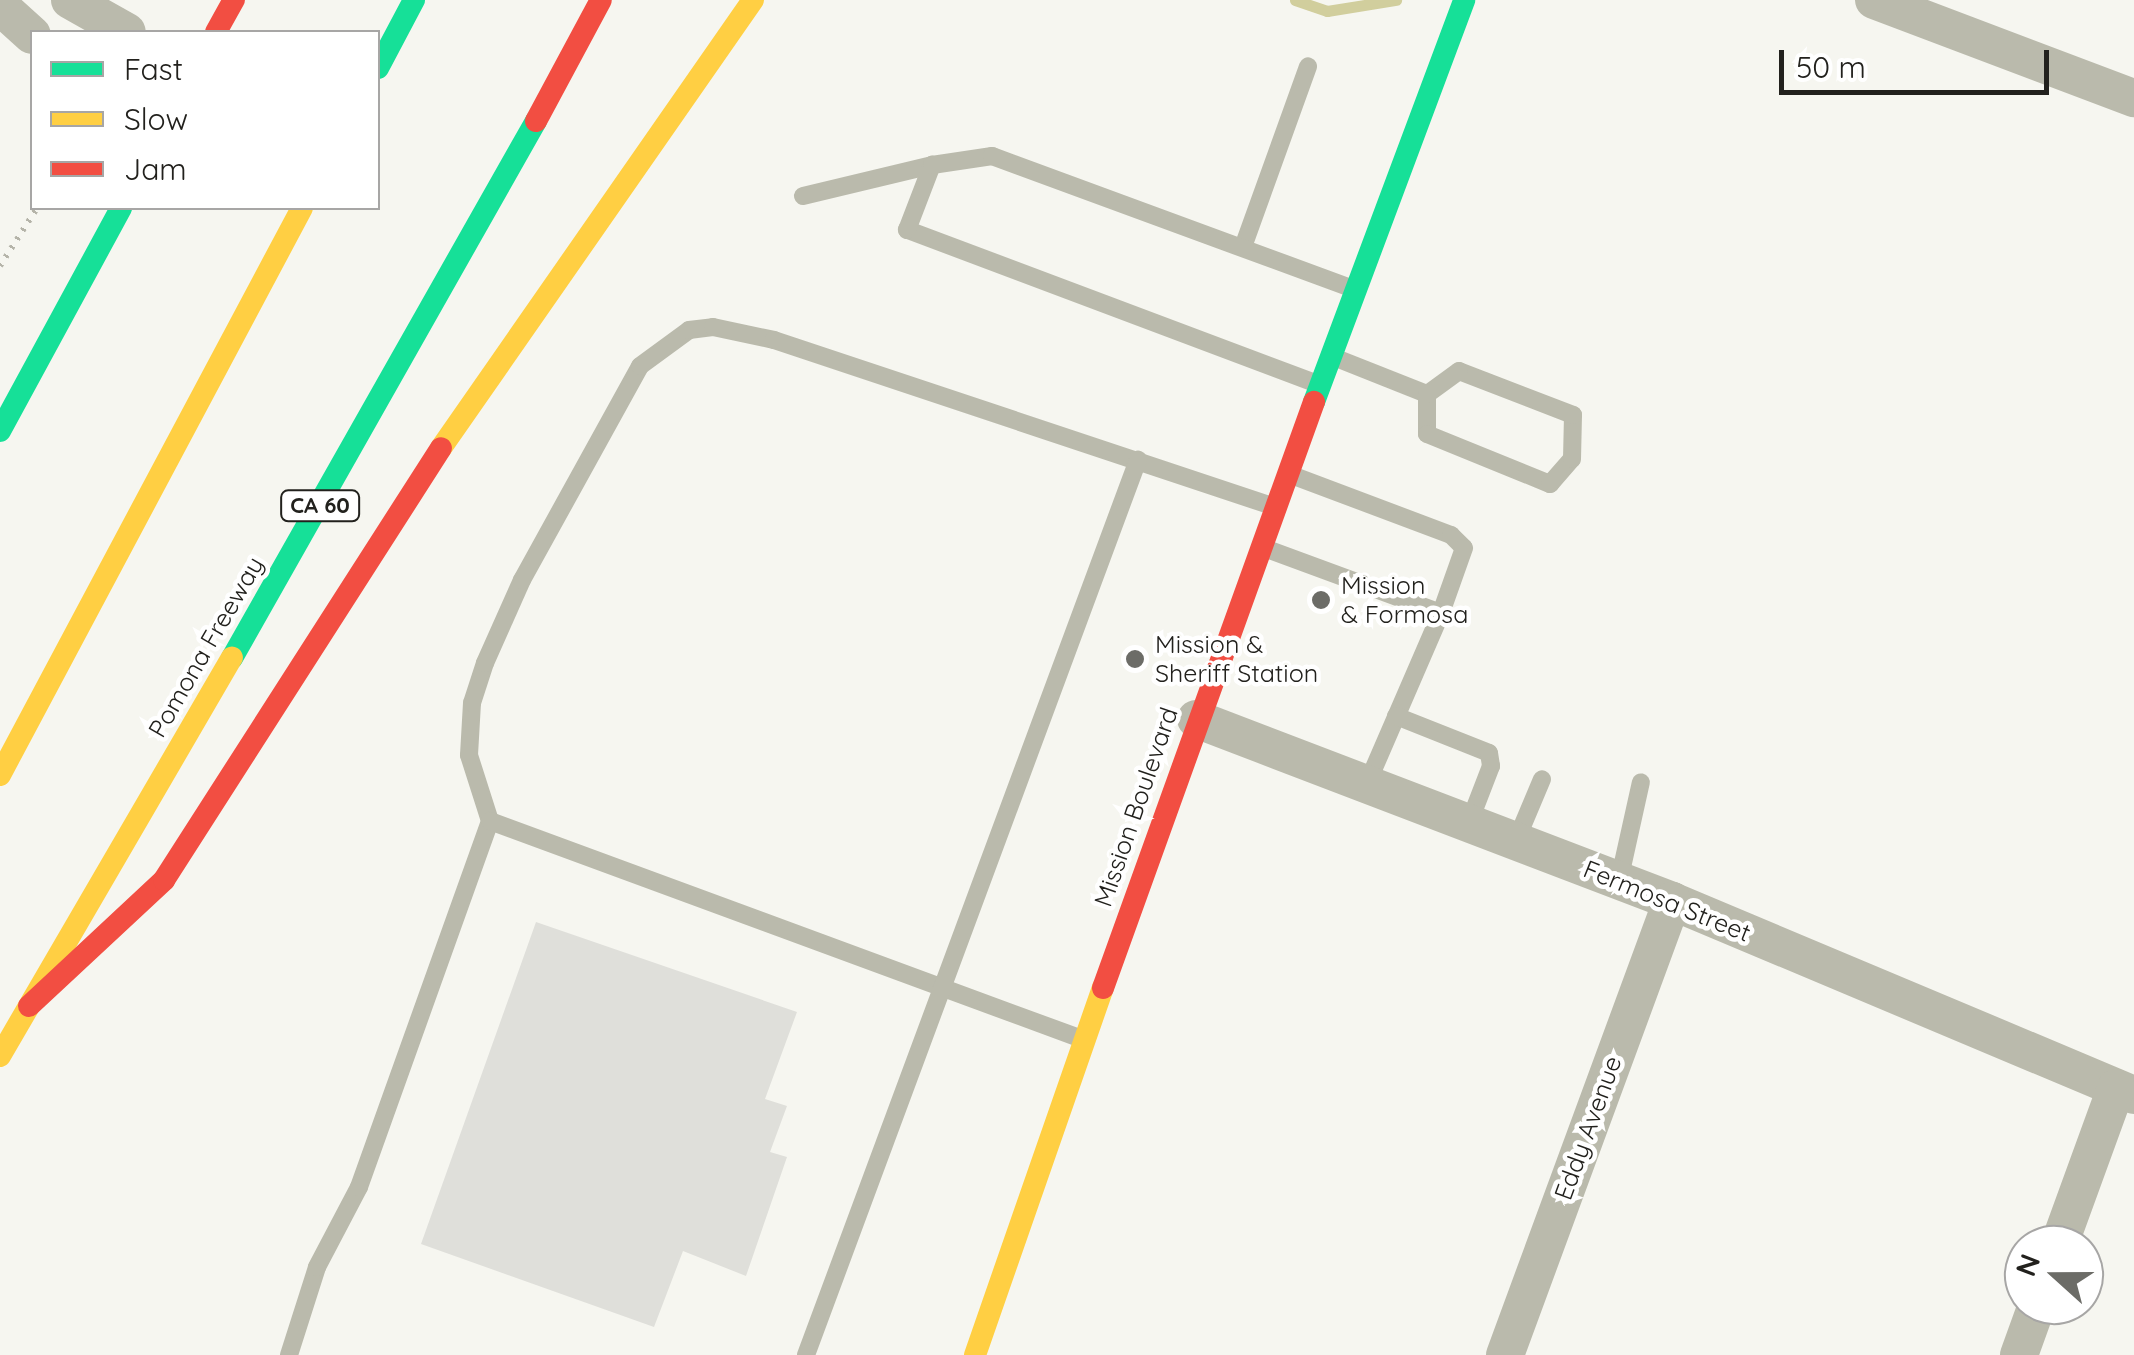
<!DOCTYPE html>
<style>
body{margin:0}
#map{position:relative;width:2134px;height:1355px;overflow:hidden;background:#f6f6f0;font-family:Quicksand,sans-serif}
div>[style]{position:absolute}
.stream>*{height:11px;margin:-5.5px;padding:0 5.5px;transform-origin:5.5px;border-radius:5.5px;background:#d1ce9d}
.building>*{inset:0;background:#dfdfda}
.path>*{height:6px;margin-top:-3px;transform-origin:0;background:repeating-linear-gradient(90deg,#b5b4a9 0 2.5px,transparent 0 10.5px)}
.lane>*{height:18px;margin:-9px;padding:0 9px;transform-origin:9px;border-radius:9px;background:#babaac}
.street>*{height:38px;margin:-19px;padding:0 19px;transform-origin:19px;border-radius:19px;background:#babaac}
.fast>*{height:22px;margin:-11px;padding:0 11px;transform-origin:11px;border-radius:11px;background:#16e098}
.slow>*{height:22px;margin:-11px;padding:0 11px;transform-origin:11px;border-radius:11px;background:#ffcf43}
.jam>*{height:22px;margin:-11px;padding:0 11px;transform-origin:11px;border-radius:11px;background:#f24e42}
.dots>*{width:28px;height:28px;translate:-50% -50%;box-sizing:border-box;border:5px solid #fff;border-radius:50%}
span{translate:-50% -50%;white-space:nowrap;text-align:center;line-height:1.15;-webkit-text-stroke:9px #fff;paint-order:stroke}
.shield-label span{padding:2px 8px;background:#fff;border:2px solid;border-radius:8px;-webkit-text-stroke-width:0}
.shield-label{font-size:22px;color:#22211d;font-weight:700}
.poi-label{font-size:25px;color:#22211d}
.left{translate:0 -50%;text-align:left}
.street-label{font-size:25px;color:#22211d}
.legend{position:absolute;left:30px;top:30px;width:350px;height:180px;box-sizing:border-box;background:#fff;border:2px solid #a7a6a5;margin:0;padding:12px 18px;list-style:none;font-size:30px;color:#22211d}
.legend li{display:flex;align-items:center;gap:20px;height:50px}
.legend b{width:50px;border:2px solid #a7a6a5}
.north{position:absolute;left:2004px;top:1225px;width:100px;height:100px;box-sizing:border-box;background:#fff;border:2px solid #a7a6a5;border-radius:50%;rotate:291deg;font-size:28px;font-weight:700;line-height:40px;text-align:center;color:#22211d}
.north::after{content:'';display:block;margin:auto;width:35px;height:45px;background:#6c6c67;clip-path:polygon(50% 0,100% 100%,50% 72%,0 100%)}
.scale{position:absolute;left:1779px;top:50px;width:270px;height:45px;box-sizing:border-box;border:5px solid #22211d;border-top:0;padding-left:12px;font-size:30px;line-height:35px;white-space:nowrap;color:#22211d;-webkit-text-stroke:8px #fff;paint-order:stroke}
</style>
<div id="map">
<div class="stream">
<i style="left:1295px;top:0;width:34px;rotate:19deg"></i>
<i style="left:1327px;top:11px;width:70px;rotate:-9.1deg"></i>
</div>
<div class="building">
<i style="clip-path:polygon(536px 922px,797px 1012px,765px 1099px,787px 1106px,770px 1152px,787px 1157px,746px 1276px,683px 1251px,654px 1327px,421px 1244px)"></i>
</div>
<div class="path">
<i style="left:0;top:266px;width:69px;rotate:-57.5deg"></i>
</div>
<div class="lane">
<i style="left:803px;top:196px;width:133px;rotate:-13.5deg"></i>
<i style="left:1243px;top:247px;width:192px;rotate:-70.2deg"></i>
<i style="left:1336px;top:358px;width:98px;rotate:21.6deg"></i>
<i style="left:1427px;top:394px;width:40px;rotate:90deg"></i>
<i style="left:1427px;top:434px;width:133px;rotate:22.1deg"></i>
<i style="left:1550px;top:484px;width:33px;rotate:-49deg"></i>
<i style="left:1572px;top:459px;width:44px;rotate:-88.7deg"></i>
<i style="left:1573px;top:415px;width:122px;rotate:-158.9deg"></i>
<i style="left:1459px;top:371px;width:39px;rotate:144deg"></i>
<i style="left:1315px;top:383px;width:436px;rotate:-159.4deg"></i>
<i style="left:907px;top:230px;width:70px;rotate:-69deg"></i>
<i style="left:932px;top:165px;width:61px;rotate:-8.5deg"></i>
<i style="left:992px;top:156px;width:382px;rotate:20.2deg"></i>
<i style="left:1294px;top:476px;width:168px;rotate:20.6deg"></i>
<i style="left:1451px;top:535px;width:18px;rotate:45deg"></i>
<i style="left:1464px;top:548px;width:69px;rotate:109.5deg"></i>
<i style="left:1264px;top:548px;width:189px;rotate:20.2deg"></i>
<i style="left:1441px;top:613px;width:186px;rotate:113.4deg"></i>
<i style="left:1396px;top:716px;width:100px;rotate:21.7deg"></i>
<i style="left:1489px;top:753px;width:13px;rotate:81deg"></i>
<i style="left:1491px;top:766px;width:61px;rotate:111.1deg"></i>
<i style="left:490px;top:821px;width:69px;rotate:-107.7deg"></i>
<i style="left:469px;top:755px;width:52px;rotate:-86.7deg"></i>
<i style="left:472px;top:703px;width:42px;rotate:-72deg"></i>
<i style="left:485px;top:663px;width:91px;rotate:-66deg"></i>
<i style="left:522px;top:580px;width:244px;rotate:-61.1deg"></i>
<i style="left:640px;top:366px;width:61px;rotate:-36.3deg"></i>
<i style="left:689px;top:330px;width:24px;rotate:-7deg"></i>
<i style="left:713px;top:327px;width:62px;rotate:12deg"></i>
<i style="left:774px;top:340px;width:522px;rotate:18.43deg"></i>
<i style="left:1516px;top:841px;width:67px;rotate:-67.2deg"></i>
<i style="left:1619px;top:881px;width:101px;rotate:-77.5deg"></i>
<i style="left:289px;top:1355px;width:92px;rotate:-72.3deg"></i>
<i style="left:317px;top:1267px;width:90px;rotate:-62.3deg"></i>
<i style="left:359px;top:1187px;width:389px;rotate:-70.3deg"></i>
<i style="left:490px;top:821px;width:628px;rotate:20.22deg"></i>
<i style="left:806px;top:1355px;width:955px;rotate:-69.65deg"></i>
</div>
<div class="street">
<i style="left:70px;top:0;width:65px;rotate:29.3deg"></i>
<i style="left:1874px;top:0;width:278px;rotate:20.7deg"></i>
<i style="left:0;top:6px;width:43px;rotate:42.2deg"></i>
<i style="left:1196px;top:719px;width:510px;rotate:20.92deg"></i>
<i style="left:1672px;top:901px;width:501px;rotate:22.78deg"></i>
<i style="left:2059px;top:1245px;width:167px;rotate:-70deg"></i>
<i style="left:1505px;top:1355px;width:484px;rotate:-69.8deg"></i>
<i style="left:2019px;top:1355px;width:53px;rotate:-70.2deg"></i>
</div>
<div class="fast">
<i style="left:378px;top:68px;width:77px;rotate:-62.1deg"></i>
<i style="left:1314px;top:402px;width:429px;rotate:-69.5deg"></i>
<i style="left:0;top:431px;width:254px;rotate:-61.5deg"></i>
<i style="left:232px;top:658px;width:617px;rotate:-60.49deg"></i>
</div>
<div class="slow">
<i style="left:441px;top:448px;width:546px;rotate:-55.15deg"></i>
<i style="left:0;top:775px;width:642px;rotate:-61.96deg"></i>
<i style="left:0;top:1056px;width:461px;rotate:-59.8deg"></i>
<i style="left:975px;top:1355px;width:389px;rotate:-70.8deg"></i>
</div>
<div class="jam">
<i style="left:216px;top:32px;width:37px;rotate:-61deg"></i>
<i style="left:536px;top:121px;width:137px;rotate:-61.8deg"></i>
<i style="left:1103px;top:988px;width:623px;rotate:-70.2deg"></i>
<i style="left:29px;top:1006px;width:185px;rotate:-43deg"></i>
<i style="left:164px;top:880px;width:513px;rotate:-57.33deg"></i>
</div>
<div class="dots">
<i style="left:1321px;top:600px;background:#6c6c67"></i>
<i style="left:1135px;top:659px;background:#6c6c67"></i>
</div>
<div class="shield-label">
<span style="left:320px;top:506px">CA 60</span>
</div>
<div class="poi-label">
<span class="left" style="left:1341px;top:600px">Mission<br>&amp; Formosa</span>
<span class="left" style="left:1155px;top:659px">Mission &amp;<br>Sheriff Station</span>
</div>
<div class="street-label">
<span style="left:206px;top:647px;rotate:-60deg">Pomona Freeway</span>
<span style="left:1136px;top:807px;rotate:-71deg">Mission Boulevard</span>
<span style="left:1667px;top:901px;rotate:22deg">Fermosa Street</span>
<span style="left:1588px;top:1128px;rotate:-70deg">Eddy Avenue</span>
</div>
<ul class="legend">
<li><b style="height:12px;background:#16e098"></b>Fast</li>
<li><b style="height:12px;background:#ffcf43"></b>Slow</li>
<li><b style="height:12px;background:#f24e42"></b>Jam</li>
</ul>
<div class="north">N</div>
<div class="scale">50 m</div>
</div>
